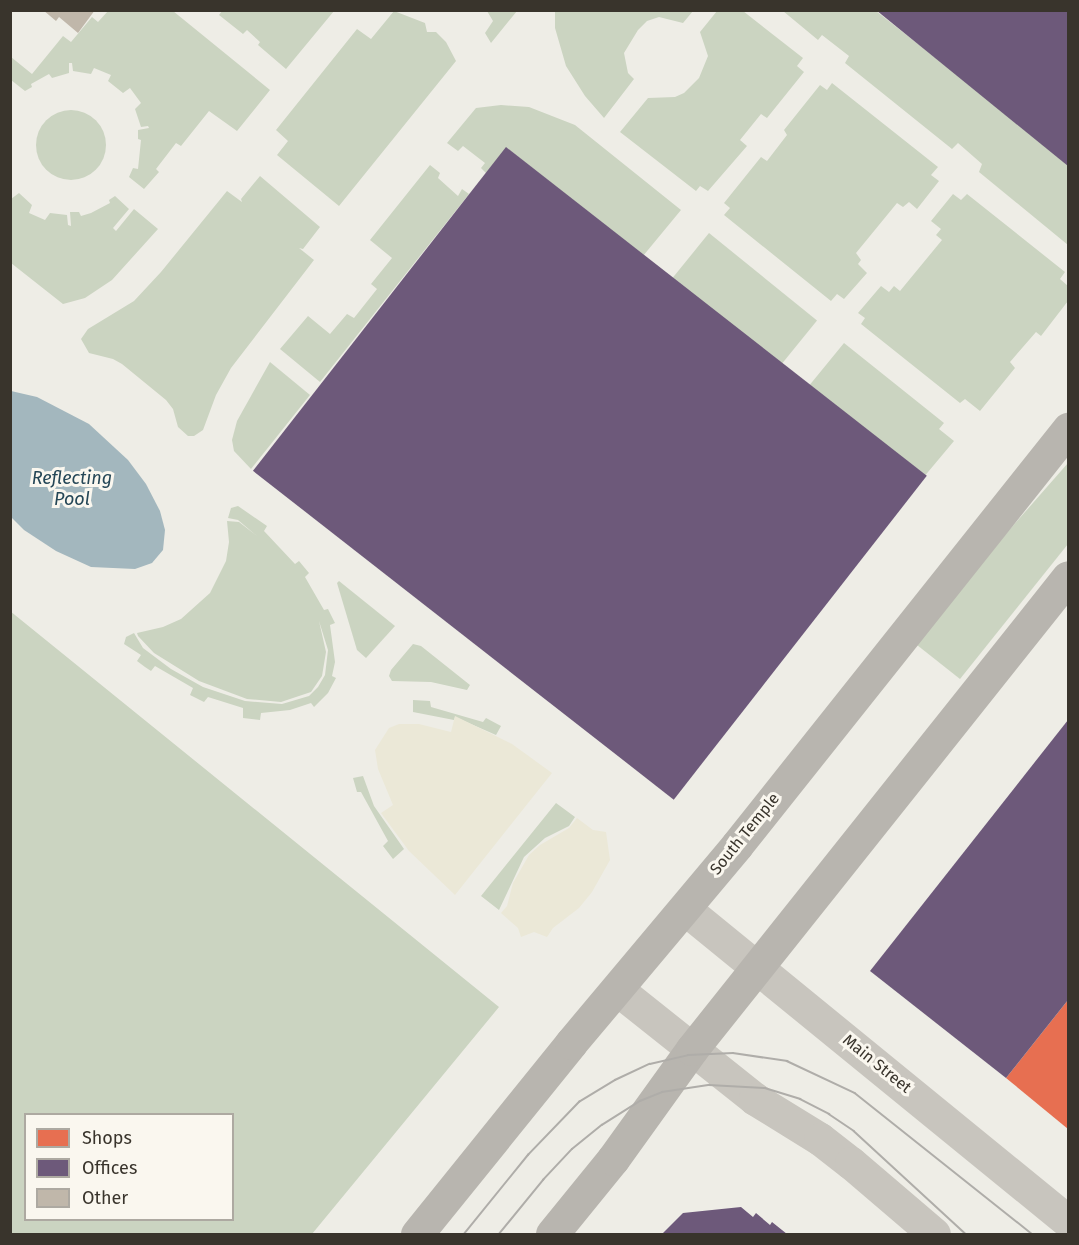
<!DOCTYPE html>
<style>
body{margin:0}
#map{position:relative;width:1079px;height:1245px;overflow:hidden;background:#eeede6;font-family:"Fira Sans",sans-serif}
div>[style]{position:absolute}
.green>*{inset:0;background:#cbd4c1;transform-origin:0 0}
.round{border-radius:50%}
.plaza>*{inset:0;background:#ebe8d7}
.water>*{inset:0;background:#a3b7be}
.shops>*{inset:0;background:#e76f51}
.offices>*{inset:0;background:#6d597a;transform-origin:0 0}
.building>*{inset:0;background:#c0b7aa}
.street>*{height:33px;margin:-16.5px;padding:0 16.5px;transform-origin:16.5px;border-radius:16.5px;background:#c8c5be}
.secondary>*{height:33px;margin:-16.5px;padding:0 16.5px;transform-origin:16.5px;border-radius:16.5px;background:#b8b5af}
.tram>*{height:1.5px;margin:-0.75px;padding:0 0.75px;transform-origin:0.75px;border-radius:0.75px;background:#afada9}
span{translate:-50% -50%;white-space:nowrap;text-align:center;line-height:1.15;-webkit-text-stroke:6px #faf7ef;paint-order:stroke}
.street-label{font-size:16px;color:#39342c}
.water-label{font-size:18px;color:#254757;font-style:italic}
.frame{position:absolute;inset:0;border:12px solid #39342c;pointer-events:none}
.legend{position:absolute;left:24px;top:1113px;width:210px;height:108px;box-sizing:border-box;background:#faf7ef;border:2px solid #ada9a1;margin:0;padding:8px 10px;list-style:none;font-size:18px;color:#39342c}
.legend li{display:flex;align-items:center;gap:12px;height:30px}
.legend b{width:30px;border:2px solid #ada9a1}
</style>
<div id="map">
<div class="green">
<i style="clip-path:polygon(108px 11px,173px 11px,270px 90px,237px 131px,209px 111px,181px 146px,176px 143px,156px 169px,159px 172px,144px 189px,129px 177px,133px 168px,138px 169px,141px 140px,138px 139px,138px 130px,149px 128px,148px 126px,141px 127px,135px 109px,141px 103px,130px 88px,123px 93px,108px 81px,111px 75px,94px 68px,91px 74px,73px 71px,72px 63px,69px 63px,69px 73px,52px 78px,49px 74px,31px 84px,32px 87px,25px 91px,11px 80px,11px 57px,32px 74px,63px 36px,71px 42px,92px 17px,98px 22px)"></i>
<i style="clip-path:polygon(222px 11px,222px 10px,334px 11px,286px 69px,258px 45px,260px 42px,247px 30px,243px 34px,219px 15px)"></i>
<i style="clip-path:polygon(394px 11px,425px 23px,427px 32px,436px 32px,446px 42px,456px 61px,339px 206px,277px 155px,288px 141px,276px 130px,357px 29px,371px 39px)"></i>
<i style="clip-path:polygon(487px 11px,517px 11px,491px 43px,485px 33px,493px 21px)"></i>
<i style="clip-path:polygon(555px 11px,555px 10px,693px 11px,683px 23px,659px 17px,647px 21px,638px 30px,624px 53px,628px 73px,634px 79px,604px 118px,585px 96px,566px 66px,555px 28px)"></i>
<i style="clip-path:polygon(717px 11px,743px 11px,803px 58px,797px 66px,804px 72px,767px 118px,761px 114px,740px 140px,747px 146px,708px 191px,700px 186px,696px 191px,620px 132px,648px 98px,675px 97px,684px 93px,699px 78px,708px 56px,700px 32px)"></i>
<i style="clip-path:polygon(783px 11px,876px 11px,1068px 162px,1068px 245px,979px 172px,982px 164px,958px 143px,952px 149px,845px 63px,849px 56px,822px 35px,818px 40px)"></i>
<i style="clip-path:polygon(832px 83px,938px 167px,931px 175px,939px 181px,917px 209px,909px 202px,903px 207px,897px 203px,856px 253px,861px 260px,858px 264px,867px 273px,844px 299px,837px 294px,831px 301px,724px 215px,730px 208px,724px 203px,761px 157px,767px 161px,787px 135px,784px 130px,820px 85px,827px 90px)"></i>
<i style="clip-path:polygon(501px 105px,529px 107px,575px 125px,681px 210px,643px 256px,507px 148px,486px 173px,481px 168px,485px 163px,463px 146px,458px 151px,447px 143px,476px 108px)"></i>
<i class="round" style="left:36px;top:110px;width:70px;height:70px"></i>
<i style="clip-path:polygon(430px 165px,440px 173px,438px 178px,458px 196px,462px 189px,469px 194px,320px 382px,280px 349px,308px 316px,330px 334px,347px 314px,354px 318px,377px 289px,371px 284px,392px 258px,370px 240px)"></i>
<i style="clip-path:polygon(260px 176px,320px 227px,303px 249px,299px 248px,314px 260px,231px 368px,216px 395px,203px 430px,194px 436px,188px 436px,178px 427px,173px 409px,166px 400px,122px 364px,113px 359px,89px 353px,81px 339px,88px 329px,134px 301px,161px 272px,227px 191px,242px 202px,241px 199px)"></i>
<i style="clip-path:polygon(19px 193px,32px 205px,29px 213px,45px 220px,50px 213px,67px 215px,68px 225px,71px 226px,70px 212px,79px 212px,81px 216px,91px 213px,110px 203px,109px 200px,115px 196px,129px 209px,113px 228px,116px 231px,134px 209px,158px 229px,112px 280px,85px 298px,63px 304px,11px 263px,11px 199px)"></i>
<i style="clip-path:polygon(953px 194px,961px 200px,967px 194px,1065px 272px,1060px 279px,1068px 286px,1068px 301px,1041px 336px,1036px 332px,1010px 362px,1015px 368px,980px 411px,965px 399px,960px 403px,861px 324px,865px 318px,858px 313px,881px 286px,889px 292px,894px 286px,900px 291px,942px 240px,936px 235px,941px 229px,931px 221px)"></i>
<i style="left:709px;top:233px;width:139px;height:59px;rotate:39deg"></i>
<i style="clip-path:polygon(844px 343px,944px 423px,939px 429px,954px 441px,923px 478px,808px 387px)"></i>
<i style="clip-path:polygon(270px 362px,310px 395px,251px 469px,234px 451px,232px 440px,237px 421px)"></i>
<i style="clip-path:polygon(1068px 463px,1068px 544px,960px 679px,917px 645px,1004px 536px)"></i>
<i style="clip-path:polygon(238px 506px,267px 526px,264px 531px,295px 564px,299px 561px,309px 573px,305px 577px,324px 610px,328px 609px,335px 623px,330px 625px,335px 662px,332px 676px,336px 678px,328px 693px,314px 707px,311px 703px,290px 710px,261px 713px,260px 720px,243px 718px,243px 708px,208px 697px,204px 702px,190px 695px,193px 688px,155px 666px,151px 671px,145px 667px,137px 661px,141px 655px,124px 644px,126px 637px,134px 633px,143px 648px,171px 669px,203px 687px,245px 701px,282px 704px,309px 696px,318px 687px,325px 675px,328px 650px,319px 621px,326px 652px,322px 676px,311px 692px,281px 702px,247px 699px,199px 681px,154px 653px,138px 636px,137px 633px,163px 627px,181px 619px,210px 593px,226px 561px,229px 542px,227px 521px,239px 522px,257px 536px,238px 520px,228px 518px,231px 508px)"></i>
<i style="clip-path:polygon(339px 581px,395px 626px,366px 658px,357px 650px,337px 583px)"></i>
<i style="clip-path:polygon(evenodd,10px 611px,499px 1007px,312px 1234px,11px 1234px,10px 611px,26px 1114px,232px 1114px,232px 1220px,26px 1220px,26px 1114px)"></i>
<i style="clip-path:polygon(413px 644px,421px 646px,470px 685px,467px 690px,431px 682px,392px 681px,389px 676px,391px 670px)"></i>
<i style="clip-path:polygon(413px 700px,430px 701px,431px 707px,483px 722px,486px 718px,501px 726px,496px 735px,455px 717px,454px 720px,413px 712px)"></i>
<i style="clip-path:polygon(363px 776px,374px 806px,404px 849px,393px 859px,383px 846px,388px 841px,361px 792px,357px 792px,353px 778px)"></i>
<i style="clip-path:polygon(556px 803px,575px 817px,569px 826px,545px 838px,524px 857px,499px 910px,481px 896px)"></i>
</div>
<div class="plaza">
<i style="clip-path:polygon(455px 716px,512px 744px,552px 773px,455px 895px,409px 851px,381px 813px,393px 805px,378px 769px,375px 750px,389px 728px,399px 724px,419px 724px,451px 732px)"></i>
<i style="clip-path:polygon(577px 818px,593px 830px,606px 832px,610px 860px,592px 892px,579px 908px,553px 928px,547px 937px,534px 932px,521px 937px,518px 928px,501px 913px,507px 906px,513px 883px,529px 855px,540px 845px,569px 828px)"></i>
</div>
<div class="water">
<i style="clip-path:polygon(11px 391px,37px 397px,89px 424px,128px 460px,146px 484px,160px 511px,165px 530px,163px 550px,152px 563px,135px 569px,91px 567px,56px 551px,24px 530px,11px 517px)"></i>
</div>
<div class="shops">
<i style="clip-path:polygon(1068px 1000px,1068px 1129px,1006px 1078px)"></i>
</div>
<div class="offices">
<i style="clip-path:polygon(876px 10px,1068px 10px,1068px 166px)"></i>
<i style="left:506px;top:147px;width:534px;height:411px;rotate:38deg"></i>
<i style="clip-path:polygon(1068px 720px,1068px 1000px,1006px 1078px,870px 971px)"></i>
<i style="clip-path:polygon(741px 1207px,753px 1217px,756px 1213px,770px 1225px,772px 1222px,787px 1234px,662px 1234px,683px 1213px)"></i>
</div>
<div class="building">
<i style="clip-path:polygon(43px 10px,95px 10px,78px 33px,59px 17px,56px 21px)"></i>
</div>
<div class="street">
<i style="left:685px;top:909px;width:494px;rotate:39.2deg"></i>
<i style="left:618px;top:990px;width:175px;rotate:38.5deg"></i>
<i style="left:755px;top:1099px;width:76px;rotate:31.6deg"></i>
<i style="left:820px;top:1139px;width:39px;rotate:38deg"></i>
<i style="left:851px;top:1163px;width:109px;rotate:40.5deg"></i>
</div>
<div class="secondary">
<i style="left:417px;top:1234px;width:245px;rotate:-51.1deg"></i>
<i style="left:571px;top:1043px;width:258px;rotate:-50deg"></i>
<i style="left:737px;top:845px;width:532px;rotate:-51.49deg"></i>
<i style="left:552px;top:1234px;width:97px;rotate:-50.9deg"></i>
<i style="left:613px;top:1159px;width:135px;rotate:-54.3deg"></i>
<i style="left:692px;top:1049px;width:603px;rotate:-51.46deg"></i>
</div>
<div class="tram">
<i style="left:464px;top:1234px;width:102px;rotate:-51deg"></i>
<i style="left:528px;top:1155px;width:74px;rotate:-46.1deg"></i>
<i style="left:579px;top:1102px;width:42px;rotate:-31.4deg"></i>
<i style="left:615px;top:1080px;width:38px;rotate:-25deg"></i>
<i style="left:650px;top:1064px;width:39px;rotate:-13deg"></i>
<i style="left:688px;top:1055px;width:45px;rotate:-2.5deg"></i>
<i style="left:733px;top:1053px;width:55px;rotate:8.4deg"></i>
<i style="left:787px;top:1061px;width:75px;rotate:25.2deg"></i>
<i style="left:855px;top:1093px;width:226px;rotate:38.5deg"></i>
<i style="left:499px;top:1234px;width:70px;rotate:-50.8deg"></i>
<i style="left:543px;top:1180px;width:42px;rotate:-46.9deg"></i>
<i style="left:572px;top:1149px;width:38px;rotate:-39deg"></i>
<i style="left:602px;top:1125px;width:45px;rotate:-32.3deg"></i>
<i style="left:640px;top:1101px;width:24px;rotate:-22deg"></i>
<i style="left:662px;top:1092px;width:48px;rotate:-8.5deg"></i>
<i style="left:709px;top:1085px;width:56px;rotate:3.1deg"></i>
<i style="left:765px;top:1088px;width:37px;rotate:17deg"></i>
<i style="left:800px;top:1099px;width:33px;rotate:27deg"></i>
<i style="left:829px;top:1114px;width:30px;rotate:34deg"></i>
<i style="left:854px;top:1131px;width:152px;rotate:42.6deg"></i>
</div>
<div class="street-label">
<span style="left:745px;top:834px;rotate:-51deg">South Temple</span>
<span style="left:877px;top:1064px;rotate:39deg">Main Street</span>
</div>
<div class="water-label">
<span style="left:72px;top:489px">Reflecting<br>Pool</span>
</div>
<div class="frame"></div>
<ul class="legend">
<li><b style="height:16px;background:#e76f51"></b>Shops</li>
<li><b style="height:16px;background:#6d597a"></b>Offices</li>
<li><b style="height:16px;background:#c0b7aa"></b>Other</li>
</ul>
</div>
